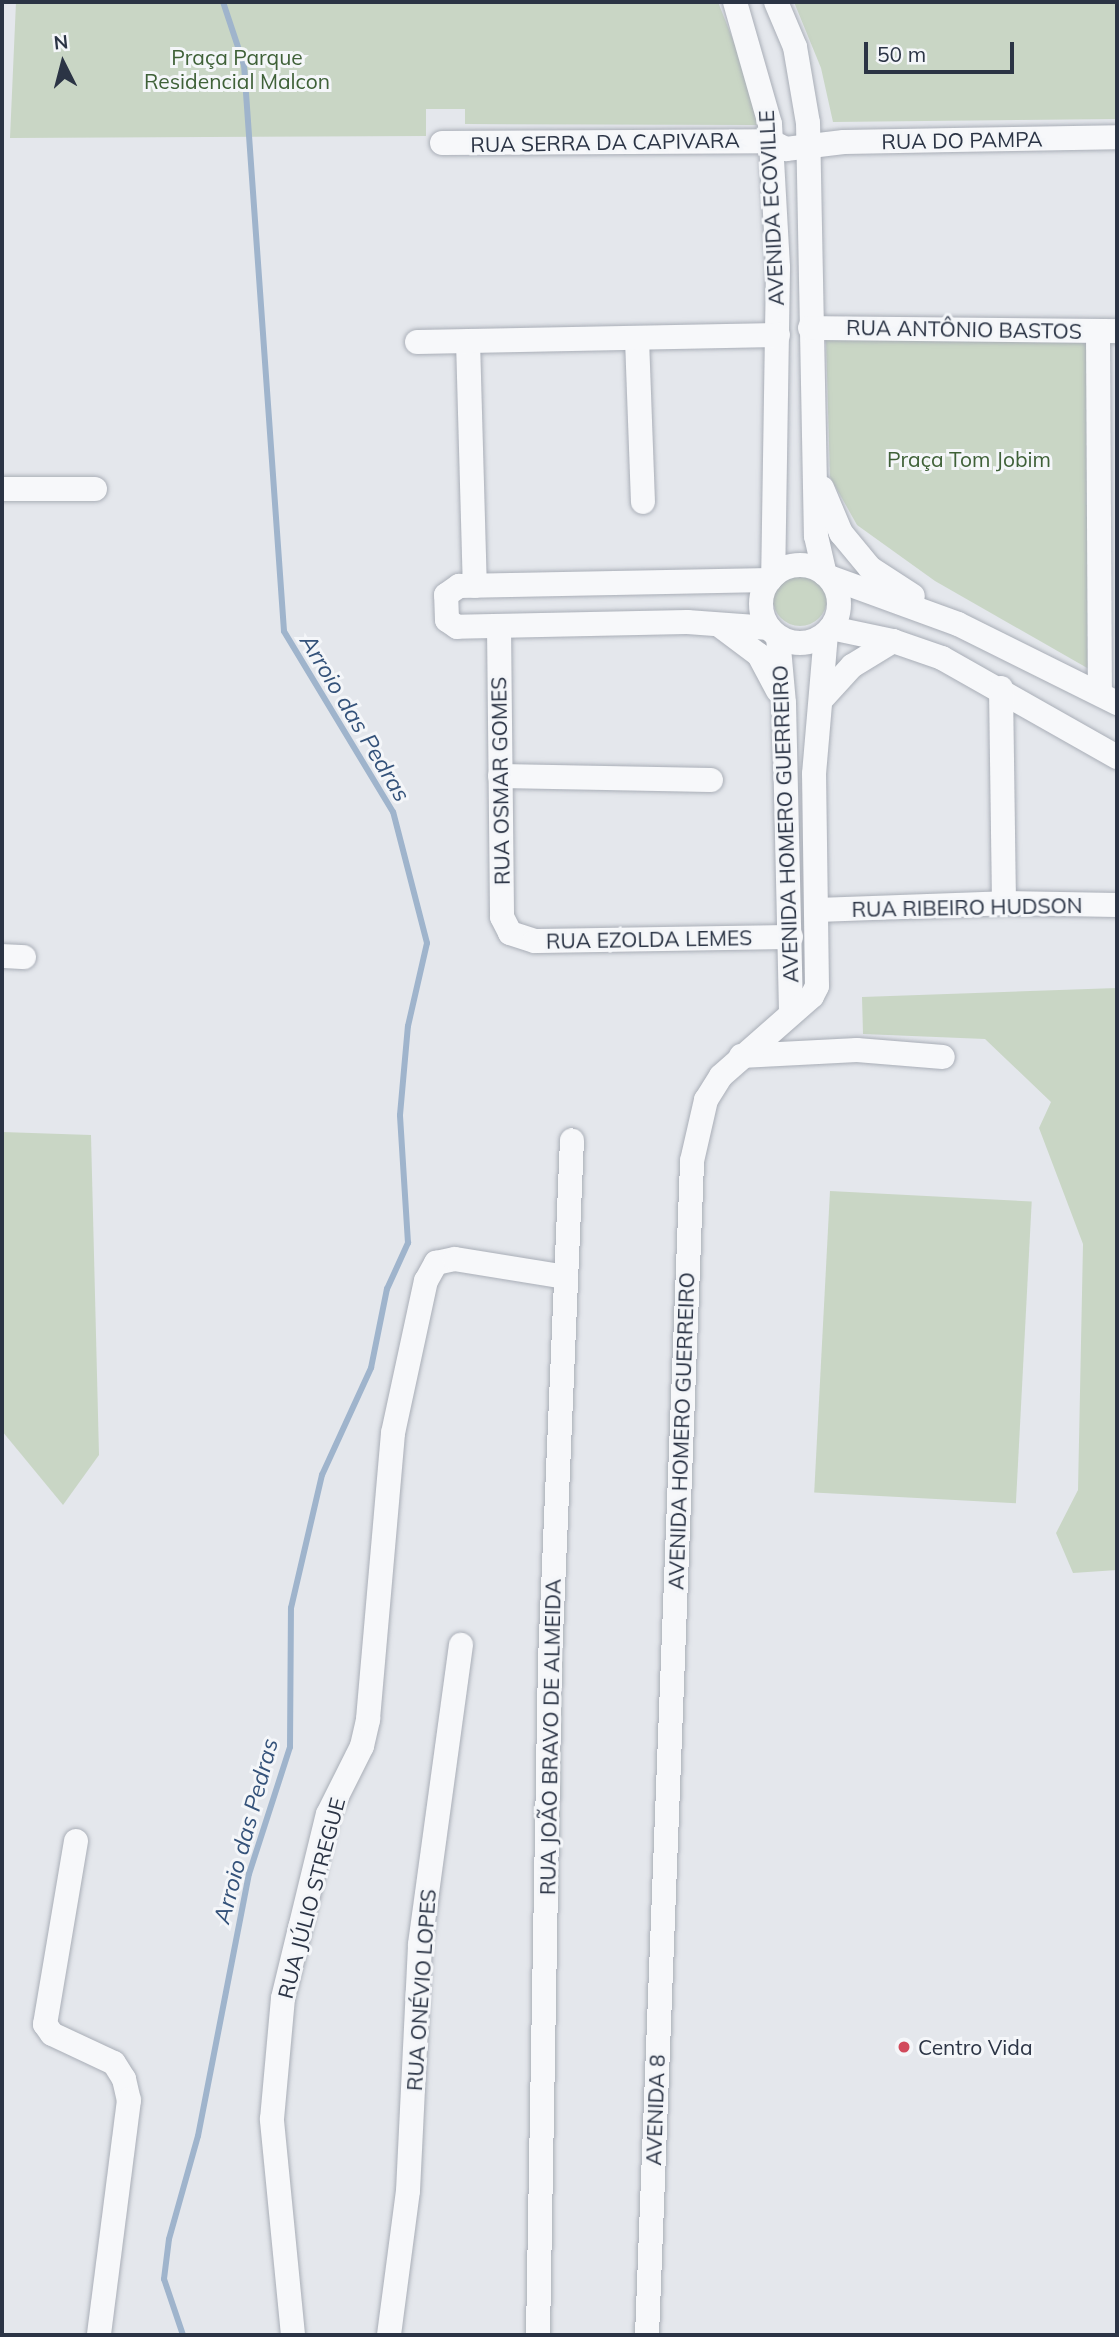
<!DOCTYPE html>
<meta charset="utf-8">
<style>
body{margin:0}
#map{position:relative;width:1119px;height:2337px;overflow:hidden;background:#e4e7ec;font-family:Mulish,sans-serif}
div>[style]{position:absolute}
.green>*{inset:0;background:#c9d6c5;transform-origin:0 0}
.round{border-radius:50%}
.stream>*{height:6px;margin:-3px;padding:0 3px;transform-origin:3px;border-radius:3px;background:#9fb4cc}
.roads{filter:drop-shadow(0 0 2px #a9aeb7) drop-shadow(0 0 2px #a9aeb7)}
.minor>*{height:24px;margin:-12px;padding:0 12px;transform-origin:12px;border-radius:12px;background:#f7f8fa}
.minor>.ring{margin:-12px;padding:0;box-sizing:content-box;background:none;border:24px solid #f7f8fa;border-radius:50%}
.dots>*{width:19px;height:19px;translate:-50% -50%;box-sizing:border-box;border:4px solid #f4f6f9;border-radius:50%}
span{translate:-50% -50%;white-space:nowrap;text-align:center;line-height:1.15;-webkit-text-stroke:6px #f4f6f9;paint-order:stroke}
.park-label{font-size:21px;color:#3f6138}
.street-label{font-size:21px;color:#2b3445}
.poi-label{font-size:21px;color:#2b3445}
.left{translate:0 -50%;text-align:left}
.water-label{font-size:23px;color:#34527a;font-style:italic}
.frame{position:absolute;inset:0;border:4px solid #2b3445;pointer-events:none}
.north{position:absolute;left:28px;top:28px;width:70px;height:70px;-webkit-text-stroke:5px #f4f6f9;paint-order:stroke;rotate:354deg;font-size:19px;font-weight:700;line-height:28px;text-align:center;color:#2b3445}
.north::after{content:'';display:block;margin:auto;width:24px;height:32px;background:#2b3445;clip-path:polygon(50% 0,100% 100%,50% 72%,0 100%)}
.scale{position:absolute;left:864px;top:42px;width:150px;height:32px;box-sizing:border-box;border:4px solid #2b3445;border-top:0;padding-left:9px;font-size:21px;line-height:24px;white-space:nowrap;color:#2b3445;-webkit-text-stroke:5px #f4f6f9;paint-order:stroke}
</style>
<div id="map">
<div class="green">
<i style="clip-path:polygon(16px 2px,718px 2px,745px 70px,757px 125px,465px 124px,465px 109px,426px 109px,426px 136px,10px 138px)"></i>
<i style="clip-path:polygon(794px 2px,1117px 2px,1117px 119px,833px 122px,821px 68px)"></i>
<i style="clip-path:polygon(826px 339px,1087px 343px,1089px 669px,935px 581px,857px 525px,830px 477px)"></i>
<i class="round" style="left:773px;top:572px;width:54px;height:54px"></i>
<i style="clip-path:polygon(1117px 988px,1117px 1570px,1073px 1573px,1056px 1533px,1078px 1490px,1083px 1244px,1039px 1128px,1051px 1102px,985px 1039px,863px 1034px,862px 997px)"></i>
<i style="clip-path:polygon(2px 1132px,91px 1135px,99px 1455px,63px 1505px,2px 1431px)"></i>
<i style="left:830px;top:1191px;width:202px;height:302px;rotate:3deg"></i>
</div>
<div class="stream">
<i style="left:183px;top:2335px;width:59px;rotate:-108.7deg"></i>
<i style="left:164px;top:2279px;width:40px;rotate:-82.9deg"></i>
<i style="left:169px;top:2239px;width:107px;rotate:-74.3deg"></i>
<i style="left:198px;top:2136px;width:267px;rotate:-79deg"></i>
<i style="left:249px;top:1874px;width:133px;rotate:-72.1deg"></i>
<i style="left:290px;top:1747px;width:139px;rotate:-89.6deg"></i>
<i style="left:291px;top:1608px;width:137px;rotate:-76.9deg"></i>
<i style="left:322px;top:1475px;width:118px;rotate:-65.4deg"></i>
<i style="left:371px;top:1368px;width:81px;rotate:-78.6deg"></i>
<i style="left:387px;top:1289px;width:51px;rotate:-65.5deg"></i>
<i style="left:408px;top:1243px;width:128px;rotate:-93.6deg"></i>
<i style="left:400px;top:1115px;width:89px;rotate:-84.9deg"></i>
<i style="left:408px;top:1026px;width:85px;rotate:-77.1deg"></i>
<i style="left:427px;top:943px;width:135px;rotate:-104.5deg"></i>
<i style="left:393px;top:812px;width:211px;rotate:-121.1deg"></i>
<i style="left:284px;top:631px;width:567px;rotate:-94.04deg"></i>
<i style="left:244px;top:65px;width:66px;rotate:-108.4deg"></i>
</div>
<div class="roads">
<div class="minor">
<i style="left:735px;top:2px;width:127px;rotate:74deg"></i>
<i style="left:770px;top:124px;width:144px;rotate:86.8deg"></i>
<i style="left:778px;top:268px;width:308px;rotate:90.9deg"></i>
<i style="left:776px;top:2px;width:49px;rotate:67.1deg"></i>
<i style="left:795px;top:47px;width:77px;rotate:80.3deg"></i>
<i style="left:808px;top:123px;width:413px;rotate:88.9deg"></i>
<i style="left:816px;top:536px;width:39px;rotate:77deg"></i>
<i style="left:442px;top:143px;width:328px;rotate:-0.3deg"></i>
<i style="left:770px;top:141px;width:18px;rotate:27deg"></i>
<i style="left:786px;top:149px;width:58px;rotate:-6.9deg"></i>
<i style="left:844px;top:142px;width:273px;rotate:-1deg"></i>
<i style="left:810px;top:328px;width:307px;rotate:0.6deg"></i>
<i style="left:1098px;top:331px;width:361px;rotate:89.7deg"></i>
<i style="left:637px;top:339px;width:163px;rotate:87.9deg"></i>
<i style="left:468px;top:341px;width:245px;rotate:88.4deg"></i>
<i style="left:417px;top:342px;width:361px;rotate:-1.1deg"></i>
<i style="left:822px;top:488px;width:49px;rotate:67.1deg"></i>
<i style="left:841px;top:533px;width:45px;rotate:50.4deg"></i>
<i style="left:870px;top:568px;width:51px;rotate:33.1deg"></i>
<i style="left:2px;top:489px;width:93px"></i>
<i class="ring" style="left:761px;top:565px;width:54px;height:54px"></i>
<i style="left:829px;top:577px;width:137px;rotate:20deg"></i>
<i style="left:958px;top:624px;width:178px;rotate:26.4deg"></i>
<i style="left:719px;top:625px;width:50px;rotate:36.9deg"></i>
<i style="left:759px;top:655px;width:40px;rotate:62deg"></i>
<i style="left:499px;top:626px;width:291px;rotate:89.4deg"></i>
<i style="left:502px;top:917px;width:18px;rotate:63deg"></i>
<i style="left:510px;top:933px;width:26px;rotate:18deg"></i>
<i style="left:535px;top:941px;width:256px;rotate:-0.9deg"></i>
<i style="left:769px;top:628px;width:82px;rotate:-175.8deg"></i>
<i style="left:687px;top:622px;width:230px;rotate:178.8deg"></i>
<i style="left:457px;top:627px;width:12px;rotate:-145deg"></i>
<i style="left:447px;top:620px;width:25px;rotate:-92deg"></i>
<i style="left:446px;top:595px;width:16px;rotate:-35deg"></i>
<i style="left:459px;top:586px;width:311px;rotate:-1.1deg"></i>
<i style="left:831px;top:628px;width:63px;rotate:11.8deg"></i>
<i style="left:893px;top:641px;width:52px;rotate:19.1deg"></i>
<i style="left:942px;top:658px;width:201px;rotate:29.5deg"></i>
<i style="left:778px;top:637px;width:66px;rotate:84.8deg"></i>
<i style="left:784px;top:703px;width:309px;rotate:88.7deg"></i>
<i style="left:1001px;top:688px;width:215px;rotate:89.2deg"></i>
<i style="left:821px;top:700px;width:46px;rotate:-47.6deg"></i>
<i style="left:852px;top:666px;width:48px;rotate:-31.4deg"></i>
<i style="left:500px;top:776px;width:211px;rotate:1.1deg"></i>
<i style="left:817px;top:910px;width:187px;rotate:-2.1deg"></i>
<i style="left:1004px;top:903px;width:113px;rotate:1deg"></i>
<i style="left:2px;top:956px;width:22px;rotate:3deg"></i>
<i style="left:741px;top:1056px;width:116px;rotate:-3deg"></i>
<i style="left:857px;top:1050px;width:86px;rotate:4.7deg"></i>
<i style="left:76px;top:1841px;width:186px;rotate:99.6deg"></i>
<i style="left:45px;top:2024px;width:12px;rotate:55deg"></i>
<i style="left:52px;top:2034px;width:68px;rotate:25.1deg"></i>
<i style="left:114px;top:2063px;width:19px;rotate:58deg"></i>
<i style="left:124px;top:2079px;width:22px;rotate:77deg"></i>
<i style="left:129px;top:2100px;width:237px;rotate:97.3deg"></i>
<i style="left:293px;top:2335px;width:217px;rotate:-95.6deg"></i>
<i style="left:272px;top:2119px;width:121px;rotate:-84.8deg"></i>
<i style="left:283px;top:1998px;width:189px;rotate:-76.3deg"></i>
<i style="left:328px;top:1814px;width:76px;rotate:-63.4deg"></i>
<i style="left:362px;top:1746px;width:28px;rotate:-77deg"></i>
<i style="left:368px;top:1719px;width:287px;rotate:-85deg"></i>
<i style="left:393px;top:1433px;width:156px;rotate:-77.8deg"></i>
<i style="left:426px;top:1281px;width:21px;rotate:-61deg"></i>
<i style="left:436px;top:1263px;width:19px;rotate:-12deg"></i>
<i style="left:455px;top:1259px;width:112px;rotate:9.2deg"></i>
<i style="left:389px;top:2335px;width:145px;rotate:-82.5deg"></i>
<i style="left:408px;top:2191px;width:247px;rotate:-87.2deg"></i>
<i style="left:420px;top:1944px;width:302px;rotate:-82.2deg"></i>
<i style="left:538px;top:2335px;width:675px;rotate:-88.98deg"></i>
<i style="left:550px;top:1660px;width:520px;rotate:-87.58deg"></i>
<i style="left:647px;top:2335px;width:1175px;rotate:-87.8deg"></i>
<i style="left:692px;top:1161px;width:63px;rotate:-77.1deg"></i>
<i style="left:706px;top:1100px;width:28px;rotate:-58deg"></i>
<i style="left:721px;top:1076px;width:121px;rotate:-41.3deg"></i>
<i style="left:812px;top:996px;width:11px;rotate:-63deg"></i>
<i style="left:817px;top:986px;width:212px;rotate:-90.8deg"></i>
<i style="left:814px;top:774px;width:141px;rotate:-85.1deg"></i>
</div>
</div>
<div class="dots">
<i style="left:904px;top:2047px;background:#d1495b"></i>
</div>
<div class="park-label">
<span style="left:237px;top:69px">Praça Parque<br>Residencial Malcon</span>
<span style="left:969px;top:459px">Praça Tom Jobim</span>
</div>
<div class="street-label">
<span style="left:962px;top:140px;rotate:-1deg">RUA DO PAMPA</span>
<span style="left:605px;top:142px;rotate:-1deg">RUA SERRA DA CAPIVARA</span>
<span style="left:771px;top:208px;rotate:-93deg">AVENIDA ECOVILLE</span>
<span style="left:964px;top:329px;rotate:1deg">RUA ANTÔNIO BASTOS</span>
<span style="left:500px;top:781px;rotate:-91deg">RUA OSMAR GOMES</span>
<span style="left:785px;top:824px;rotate:-92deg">AVENIDA HOMERO GUERREIRO</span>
<span style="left:967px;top:907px;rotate:-1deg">RUA RIBEIRO HUDSON</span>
<span style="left:649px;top:939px;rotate:-1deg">RUA EZOLDA LEMES</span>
<span style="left:681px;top:1431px;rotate:-88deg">AVENIDA HOMERO GUERREIRO</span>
<span style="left:550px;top:1737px;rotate:-89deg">RUA JOÃO BRAVO DE ALMEIDA</span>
<span style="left:311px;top:1898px;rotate:-75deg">RUA JÚLIO STREGUE</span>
<span style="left:421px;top:1990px;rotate:-86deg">RUA ONÉVIO LOPES</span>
<span style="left:655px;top:2110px;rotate:-88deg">AVENIDA 8</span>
</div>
<div class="poi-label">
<span class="left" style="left:918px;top:2047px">Centro Vida</span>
</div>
<div class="water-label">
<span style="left:355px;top:718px;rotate:59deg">Arroio das Pedras</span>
<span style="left:246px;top:1831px;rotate:-75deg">Arroio das Pedras</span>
</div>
<div class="frame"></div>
<div class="north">N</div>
<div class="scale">50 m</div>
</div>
